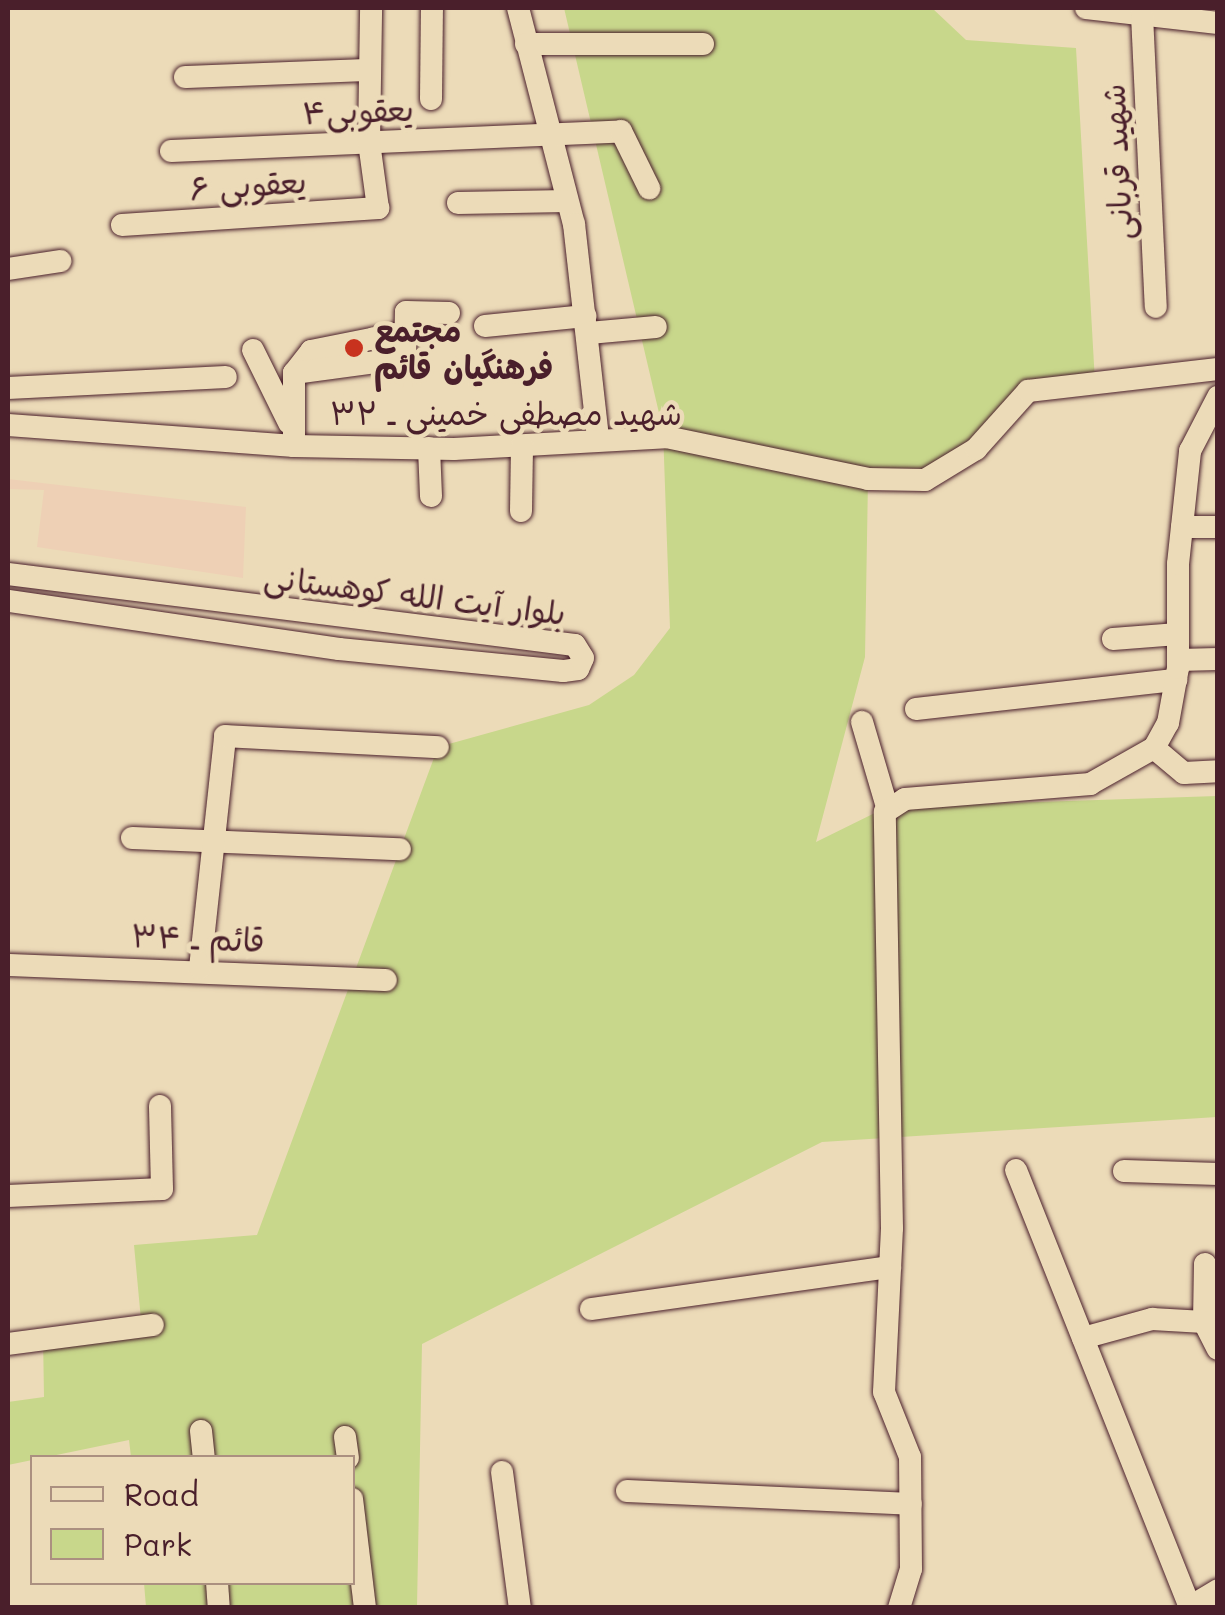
<!DOCTYPE html>
<meta charset="utf-8">
<style>
body{margin:0}
#map{position:relative;width:1225px;height:1615px;overflow:hidden;background:#ecdbb8;font-family:Mali,"Playpen Sans Arabic",sans-serif}
div>[style]{position:absolute}
.built>*{inset:0;background:#eed0b5}
.green>*{inset:0;background:#c8d78b}
.roads{filter:drop-shadow(0 0 2px #4a1f2b) drop-shadow(0 0 2px #4a1f2b)}
.minor>*{height:22px;margin:-11px;padding:0 11px;transform-origin:11px;border-radius:11px;background:#ecdbb8}
.dots>*{width:28px;height:28px;translate:-50% -50%;box-sizing:border-box;border:5px solid #ecdbb8;border-radius:50%}
span{translate:-50% -50%;white-space:nowrap;text-align:center;line-height:1.15;-webkit-text-stroke:9px #ecdbb8;paint-order:stroke}
.street-label{font-size:32px;color:#4a1f2b}
.poi-label{font-size:32px;color:#4a1f2b;font-weight:700}
.left{translate:0 -50%;text-align:left}
.frame{position:absolute;inset:0;border:10px solid #4a1f2b;pointer-events:none}
.legend{position:absolute;left:30px;top:1455px;width:325px;height:130px;box-sizing:border-box;background:#ecdbb8;border:2px solid #ab9080;margin:0;padding:12px 18px;list-style:none;font-size:30px;color:#4a1f2b}
.legend li{display:flex;align-items:center;gap:20px;height:50px}
.legend b{width:50px;border:2px solid #ab9080}
</style>
<div id="map">
<div class="built">
<i style="clip-path:polygon(8px 479px,246px 507px,243px 578px,37px 547px,44px 490px,8px 489px)"></i>
</div>
<div class="green">
<i style="clip-path:polygon(564px 8px,932px 8px,966px 40px,1076px 48px,1095px 382px,1028px 391px,925px 480px,868px 480px,865px 657px,816px 842px,887px 807px,1217px 796px,1217px 1117px,822px 1142px,422px 1344px,417px 1607px,146px 1607px,144px 1583px,352px 1582px,352px 1458px,131px 1457px,129px 1440px,8px 1465px,8px 1402px,44px 1397px,43px 1336px,141px 1320px,134px 1245px,257px 1235px,438px 747px,589px 705px,634px 675px,670px 628px,663px 430px)"></i>
</div>
<div class="roads">
<div class="minor">
<i style="left:518px;top:8px;width:223px;rotate:75.5deg"></i>
<i style="left:574px;top:224px;width:216px;rotate:83.6deg"></i>
<i style="left:1086px;top:8px;width:133px;rotate:6.5deg"></i>
<i style="left:1142px;top:15px;width:292px;rotate:87.3deg"></i>
<i style="left:526px;top:44px;width:177px"></i>
<i style="left:185px;top:77px;width:183px;rotate:-2.2deg"></i>
<i style="left:431px;top:99px;width:91px;rotate:-89.4deg"></i>
<i style="left:171px;top:151px;width:450px;rotate:-2.5deg"></i>
<i style="left:621px;top:131px;width:64px;rotate:63.8deg"></i>
<i style="left:458px;top:203px;width:109px;rotate:-1.1deg"></i>
<i style="left:122px;top:225px;width:257px;rotate:-3.8deg"></i>
<i style="left:378px;top:208px;width:67px;rotate:-97.8deg"></i>
<i style="left:369px;top:142px;width:134px;rotate:-89.1deg"></i>
<i style="left:8px;top:269px;width:53px;rotate:-8.7deg"></i>
<i style="left:485px;top:326px;width:101px;rotate:-5.7deg"></i>
<i style="left:589px;top:333px;width:67px;rotate:-5.1deg"></i>
<i style="left:253px;top:350px;width:81px;rotate:63.7deg"></i>
<i style="left:294px;top:373px;width:28px;rotate:-52deg"></i>
<i style="left:311px;top:351px;width:97px;rotate:-11.3deg"></i>
<i style="left:8px;top:388px;width:218px;rotate:-2.9deg"></i>
<i style="left:8px;top:425px;width:287px;rotate:4.2deg"></i>
<i style="left:294px;top:446px;width:160px;rotate:1.1deg"></i>
<i style="left:454px;top:449px;width:212px;rotate:-3.2deg"></i>
<i style="left:666px;top:437px;width:206px;rotate:11.7deg"></i>
<i style="left:868px;top:479px;width:57px;rotate:1deg"></i>
<i style="left:925px;top:480px;width:60px;rotate:-31.3deg"></i>
<i style="left:976px;top:449px;width:78px;rotate:-48.1deg"></i>
<i style="left:1028px;top:391px;width:191px;rotate:-6.6deg"></i>
<i style="left:294px;top:446px;width:73px;rotate:-90deg"></i>
<i style="left:294px;top:373px;width:112px;rotate:-7.7deg"></i>
<i style="left:405px;top:358px;width:46px;rotate:-88.8deg"></i>
<i style="left:406px;top:312px;width:43px;rotate:1.3deg"></i>
<i style="left:429px;top:448px;width:48px;rotate:87.6deg"></i>
<i style="left:521px;top:511px;width:65px;rotate:-89.1deg"></i>
<i style="left:1182px;top:527px;width:36px"></i>
<i style="left:8px;top:574px;width:571px;rotate:7.14deg"></i>
<i style="left:575px;top:645px;width:15px;rotate:58deg"></i>
<i style="left:583px;top:658px;width:12px;rotate:114deg"></i>
<i style="left:578px;top:669px;width:15px;rotate:172deg"></i>
<i style="left:563px;top:671px;width:225px;rotate:-174.4deg"></i>
<i style="left:339px;top:649px;width:334px;rotate:-171.7deg"></i>
<i style="left:1113px;top:639px;width:65px;rotate:-4.4deg"></i>
<i style="left:1178px;top:660px;width:40px;rotate:-1.4deg"></i>
<i style="left:916px;top:709px;width:262px;rotate:-6.4deg"></i>
<i style="left:862px;top:722px;width:89px;rotate:73.6deg"></i>
<i style="left:1154px;top:748px;width:29px;rotate:-61deg"></i>
<i style="left:1168px;top:723px;width:56px;rotate:-79.7deg"></i>
<i style="left:1178px;top:668px;width:104px;rotate:-90deg"></i>
<i style="left:1178px;top:564px;width:114px;rotate:-83.9deg"></i>
<i style="left:1190px;top:451px;width:61px;rotate:-62.6deg"></i>
<i style="left:1154px;top:748px;width:39px;rotate:40deg"></i>
<i style="left:1184px;top:773px;width:34px;rotate:-3deg"></i>
<i style="left:132px;top:838px;width:268px;rotate:2.4deg"></i>
<i style="left:8px;top:965px;width:378px;rotate:2.3deg"></i>
<i style="left:200px;top:968px;width:233px;rotate:-83.8deg"></i>
<i style="left:225px;top:736px;width:213px;rotate:3deg"></i>
<i style="left:1016px;top:1170px;width:471px;rotate:68.3deg"></i>
<i style="left:1124px;top:1171px;width:94px;rotate:1.8deg"></i>
<i style="left:8px;top:1196px;width:154px;rotate:-2.6deg"></i>
<i style="left:162px;top:1189px;width:83px;rotate:-91.4deg"></i>
<i style="left:1205px;top:1264px;width:58px;rotate:91deg"></i>
<i style="left:1204px;top:1322px;width:30px;rotate:63deg"></i>
<i style="left:591px;top:1309px;width:302px;rotate:-8deg"></i>
<i style="left:1083px;top:1338px;width:72px;rotate:-15.4deg"></i>
<i style="left:1152px;top:1319px;width:52px;rotate:3.3deg"></i>
<i style="left:8px;top:1344px;width:146px;rotate:-7.5deg"></i>
<i style="left:201px;top:1431px;width:27px;rotate:84deg"></i>
<i style="left:345px;top:1437px;width:21px;rotate:82deg"></i>
<i style="left:502px;top:1472px;width:137px;rotate:82.5deg"></i>
<i style="left:627px;top:1491px;width:284px;rotate:2.6deg"></i>
<i style="left:352px;top:1499px;width:110px;rotate:83.2deg"></i>
<i style="left:217px;top:1582px;width:26px;rotate:86deg"></i>
<i style="left:1190px;top:1607px;width:33px;rotate:-31deg"></i>
<i style="left:899px;top:1608px;width:41px;rotate:-72.9deg"></i>
<i style="left:911px;top:1569px;width:112px;rotate:-90.5deg"></i>
<i style="left:910px;top:1457px;width:70px;rotate:-111.8deg"></i>
<i style="left:884px;top:1392px;width:164px;rotate:-87.2deg"></i>
<i style="left:892px;top:1228px;width:416px;rotate:-91deg"></i>
<i style="left:885px;top:812px;width:24px;rotate:-33deg"></i>
<i style="left:905px;top:799px;width:186px;rotate:-4.6deg"></i>
<i style="left:1090px;top:784px;width:73px;rotate:-29.4deg"></i>
</div>
</div>
<div class="dots">
<i style="left:354px;top:348px;background:#c8321e"></i>
</div>
<div class="street-label">
<span style="left:358px;top:110px;rotate:-2deg">یعقوبی۴</span>
<span style="left:1116px;top:162px;rotate:-93deg">شهید قربانی</span>
<span style="left:248px;top:184px;rotate:-4deg">یعقوبی ۶</span>
<span style="left:506px;top:412px">شهید مصطفی خمینی ـ ۳۲</span>
<span style="left:415px;top:594px;rotate:7deg">بلوار آیت الله کوهستانی</span>
<span style="left:198px;top:937px;rotate:2deg">قائم ـ ۳۴</span>
</div>
<div class="poi-label">
<span class="left" style="left:374px;top:348px">مجتمع<br>فرهنگیان قائم</span>
</div>
<div class="frame"></div>
<ul class="legend">
<li><b style="height:12px;background:#ecdbb8"></b>Road</li>
<li><b style="height:28px;background:#c8d78b"></b>Park</li>
</ul>
</div>
